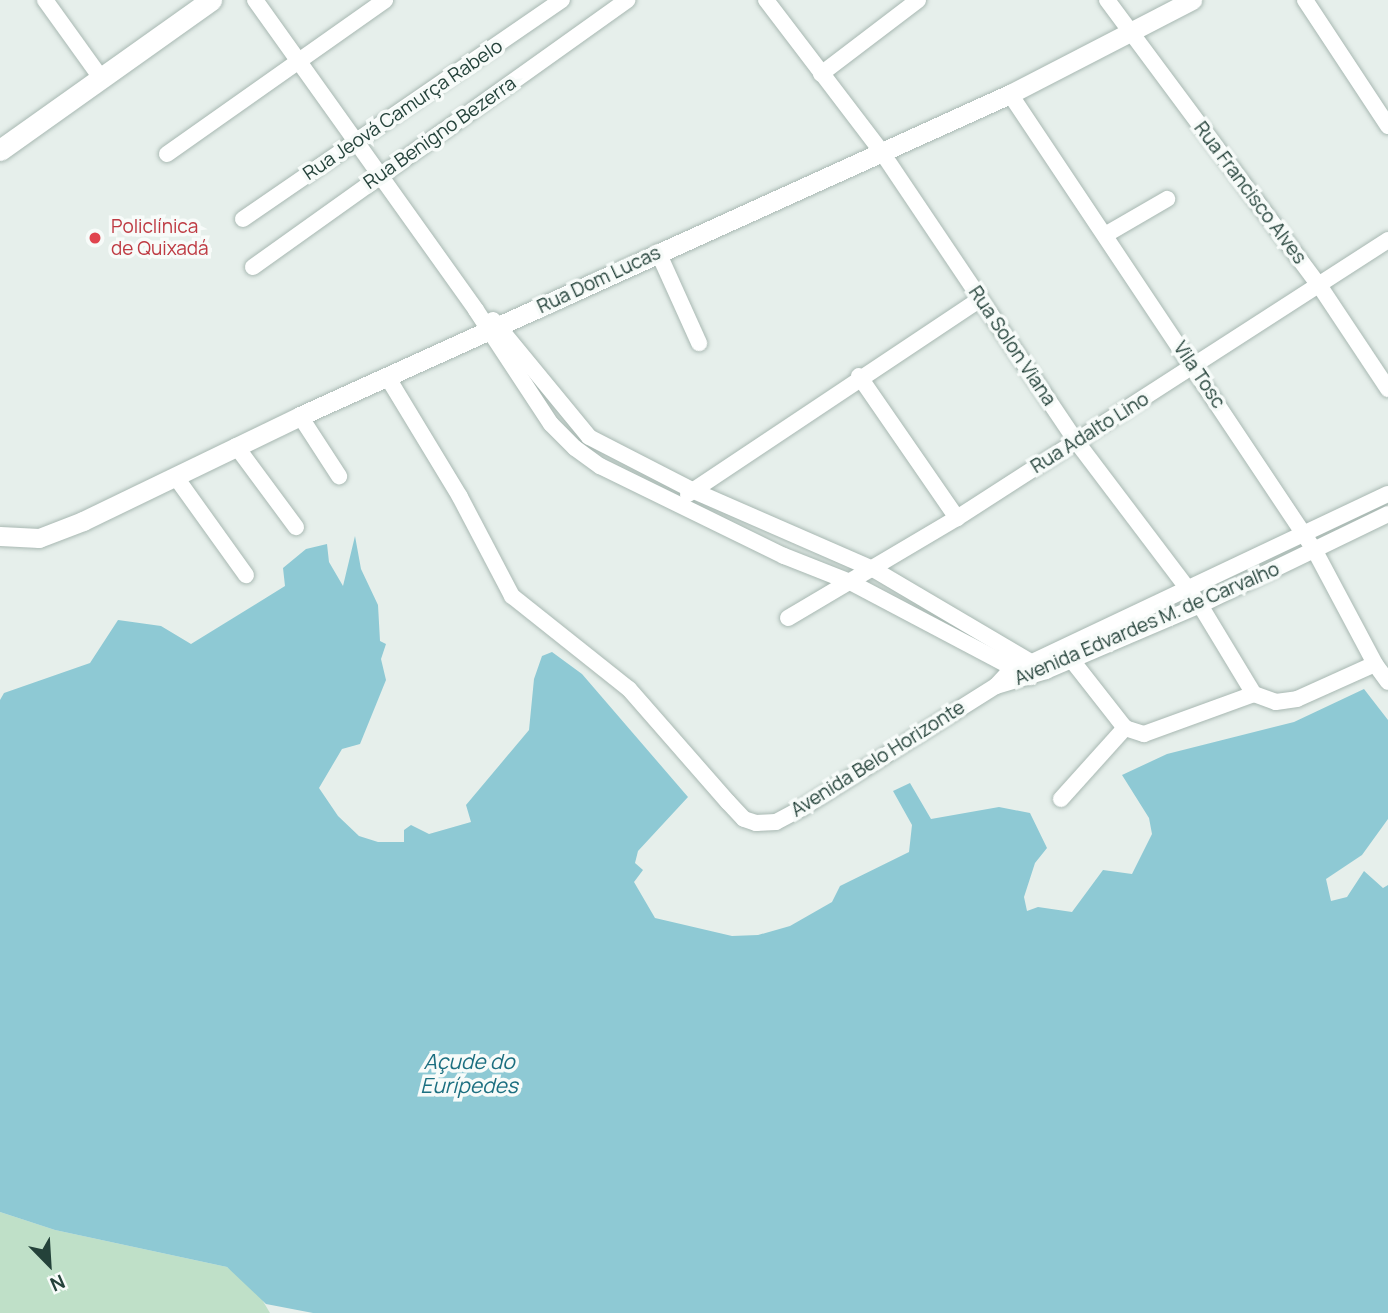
<!DOCTYPE html>
<meta charset="utf-8">
<style>
body{margin:0}
#map{position:relative;width:1388px;height:1313px;overflow:hidden;background:#e6efeb;font-family:Manrope,sans-serif}
div>[style]{position:absolute}
.green>*{inset:0;background:#bfe0c8}
.water>*{inset:0;background:#8ec9d4}
.roads{filter:drop-shadow(0 0 2px #a8b8b2) drop-shadow(0 0 2px #a8b8b2)}
.minor>*{height:16px;margin:-8px;padding:0 8px;transform-origin:8px;border-radius:8px;background:#fff}
.tertiary>*{height:19px;margin:-9.5px;padding:0 9.5px;transform-origin:9.5px;border-radius:9.5px;background:#fff}
.secondary>*{height:21px;margin:-10.5px;padding:0 10.5px;transform-origin:10.5px;border-radius:10.5px;background:#fff}
.dots>*{width:19px;height:19px;translate:-50% -50%;box-sizing:border-box;border:4px solid #f7fbf9;border-radius:50%}
span{translate:-50% -50%;white-space:nowrap;text-align:center;line-height:1.15;-webkit-text-stroke:7px #f7fbf9;paint-order:stroke}
.street-label{font-size:19px;color:#24423a}
.health-label{font-size:19px;color:#be3a42}
.left{translate:0 -50%;text-align:left}
.water-label{font-size:21px;color:#1c6f80;font-style:italic}
.north{position:absolute;left:14px;top:1229px;width:70px;height:70px;-webkit-text-stroke:5px #f7fbf9;paint-order:stroke;rotate:156deg;font-size:19px;font-weight:700;line-height:28px;text-align:center;color:#24423a}
.north::after{content:'';display:block;margin:auto;width:24px;height:32px;background:#24423a;clip-path:polygon(50% 0,100% 100%,50% 72%,0 100%)}
</style>
<div id="map">
<div class="green">
<i style="clip-path:polygon(0 1212px,55px 1230px,227px 1267px,257px 1291px,270px 1313px,0 1313px)"></i>
</div>
<div class="water">
<i style="clip-path:polygon(355px 536px,361px 569px,378px 605px,380px 641px,386px 644px,381px 659px,386px 680px,360px 744px,342px 749px,319px 788px,338px 816px,359px 836px,378px 842px,404px 842px,404px 830px,411px 825px,429px 834px,471px 822px,466px 805px,529px 730px,534px 679px,542px 656px,552px 652px,582px 674px,688px 797px,638px 851px,635px 863px,643px 870px,634px 882px,655px 918px,732px 936px,758px 935px,790px 926px,832px 902px,840px 886px,909px 852px,912px 825px,893px 791px,910px 783px,931px 819px,999px 807px,1030px 813px,1047px 848px,1035px 863px,1024px 897px,1027px 911px,1038px 907px,1072px 912px,1103px 870px,1132px 874px,1152px 834px,1149px 818px,1122px 775px,1167px 754px,1294px 722px,1364px 689px,1388px 720px,1388px 819px,1362px 855px,1326px 879px,1331px 901px,1347px 897px,1364px 871px,1383px 888px,1388px 885px,1388px 1313px,313px 1313px,266px 1304px,227px 1267px,55px 1230px,0 1212px,0 700px,4px 693px,90px 663px,118px 620px,161px 626px,191px 644px,285px 586px,283px 568px,306px 549px,327px 544px,329px 562px,343px 586px)"></i>
</div>
<div class="roads">
<div class="minor">
<i style="left:45px;top:0;width:96px;rotate:54.3deg"></i>
<i style="left:255px;top:0;width:381px;rotate:54.5deg"></i>
<i style="left:476px;top:310px;width:136px;rotate:56.7deg"></i>
<i style="left:551px;top:424px;width:34px;rotate:45deg"></i>
<i style="left:575px;top:448px;width:31px;rotate:36deg"></i>
<i style="left:600px;top:466px;width:205px;rotate:26.1deg"></i>
<i style="left:784px;top:556px;width:71px;rotate:21.5deg"></i>
<i style="left:850px;top:582px;width:204px;rotate:27.8deg"></i>
<i style="left:766px;top:0;width:190px;rotate:52.7deg"></i>
<i style="left:881px;top:151px;width:349px;rotate:56.1deg"></i>
<i style="left:1076px;top:441px;width:206px;rotate:52.9deg"></i>
<i style="left:1200px;top:605px;width:104px;rotate:58.8deg"></i>
<i style="left:1107px;top:0;width:355px;rotate:53.4deg"></i>
<i style="left:1319px;top:285px;width:125px;rotate:56.4deg"></i>
<i style="left:1305px;top:0;width:151px;rotate:56.6deg"></i>
<i style="left:821px;top:74px;width:122px;rotate:-37.3deg"></i>
<i style="left:1010px;top:94px;width:549px;rotate:56.28deg"></i>
<i style="left:1315px;top:551px;width:128px;rotate:62deg"></i>
<i style="left:167px;top:154px;width:267px;rotate:-35.2deg"></i>
<i style="left:243px;top:219px;width:387px;rotate:-34.5deg"></i>
<i style="left:1105px;top:235px;width:72px;rotate:-30.1deg"></i>
<i style="left:658px;top:252px;width:100px;rotate:65.7deg"></i>
<i style="left:253px;top:267px;width:460px;rotate:-35.5deg"></i>
<i style="left:493px;top:320px;width:151px;rotate:50.6deg"></i>
<i style="left:589px;top:437px;width:116px;rotate:27.2deg"></i>
<i style="left:692px;top:490px;width:197px;rotate:23.6deg"></i>
<i style="left:873px;top:569px;width:201px;rotate:30.5deg"></i>
<i style="left:859px;top:376px;width:173px;rotate:55.4deg"></i>
<i style="left:388px;top:378px;width:139px;rotate:58.8deg"></i>
<i style="left:460px;top:497px;width:112px;rotate:62.3deg"></i>
<i style="left:512px;top:596px;width:149px;rotate:38.5deg"></i>
<i style="left:629px;top:689px;width:150px;rotate:48.8deg"></i>
<i style="left:728px;top:802px;width:23px;rotate:47deg"></i>
<i style="left:744px;top:819px;width:13px;rotate:18deg"></i>
<i style="left:756px;top:823px;width:20px;rotate:-3deg"></i>
<i style="left:776px;top:822px;width:30px;rotate:-28deg"></i>
<i style="left:802px;top:808px;width:229px;rotate:-32.2deg"></i>
<i style="left:996px;top:686px;width:16px;rotate:-47deg"></i>
<i style="left:1007px;top:674px;width:421px;rotate:-25.3deg"></i>
<i style="left:300px;top:416px;width:72px;rotate:57deg"></i>
<i style="left:236px;top:446px;width:101px;rotate:53.5deg"></i>
<i style="left:175px;top:476px;width:122px;rotate:54.4deg"></i>
<i style="left:688px;top:494px;width:351px;rotate:-33.7deg"></i>
<i style="left:788px;top:618px;width:196px;rotate:-30.6deg"></i>
<i style="left:957px;top:518px;width:513px;rotate:-32.82deg"></i>
<i style="left:1067px;top:654px;width:94px;rotate:51.9deg"></i>
<i style="left:1125px;top:728px;width:20px;rotate:18deg"></i>
<i style="left:1144px;top:734px;width:117px;rotate:-20deg"></i>
<i style="left:1254px;top:694px;width:23px;rotate:20deg"></i>
<i style="left:1276px;top:702px;width:21px;rotate:-8deg"></i>
<i style="left:1297px;top:699px;width:85px;rotate:-24.2deg"></i>
<i style="left:1375px;top:664px;width:22px;rotate:54deg"></i>
<i style="left:996px;top:686px;width:52px;rotate:-16.7deg"></i>
<i style="left:1046px;top:671px;width:168px;rotate:-23.2deg"></i>
<i style="left:1200px;top:605px;width:209px;rotate:-25.8deg"></i>
<i style="left:1061px;top:799px;width:96px;rotate:-48deg"></i>
</div>
<div class="tertiary">
<i style="left:0;top:536px;width:39px;rotate:3deg"></i>
<i style="left:39px;top:538px;width:47px;rotate:-21.1deg"></i>
<i style="left:83px;top:521px;width:241px;rotate:-25.8deg"></i>
<i style="left:300px;top:416px;width:780px;rotate:-24.4deg"></i>
<i style="left:1010px;top:94px;width:205px;rotate:-27.3deg"></i>
</div>
<div class="secondary">
<i style="left:0;top:150px;width:259px;rotate:-35.4deg"></i>
</div>
</div>
<div class="dots">
<i style="left:95px;top:238px;background:#e0444e"></i>
</div>
<div class="street-label">
<span style="left:403px;top:110px;rotate:-34deg">Rua Jeová Camurça Rabelo</span>
<span style="left:440px;top:133px;rotate:-35deg">Rua Benigno Bezerra</span>
<span style="left:1250px;top:193px;rotate:53deg">Rua Francisco Alves</span>
<span style="left:599px;top:280px;rotate:-25deg">Rua Dom Lucas</span>
<span style="left:1012px;top:346px;rotate:56deg">Rua Solon Viana</span>
<span style="left:1199px;top:375px;rotate:56deg">Vila Tosc</span>
<span style="left:1090px;top:433px;rotate:-32deg">Rua Adalto Lino</span>
<span style="left:1147px;top:624px;rotate:-23deg">Avenida Edvardes M. de Carvalho</span>
<span style="left:878px;top:759px;rotate:-32deg">Avenida Belo Horizonte</span>
</div>
<div class="health-label">
<span class="left" style="left:111px;top:238px">Policlínica<br>de Quixadá</span>
</div>
<div class="water-label">
<span style="left:469px;top:1073px">Açude do<br>Eurípedes</span>
</div>
<div class="north">N</div>
</div>
